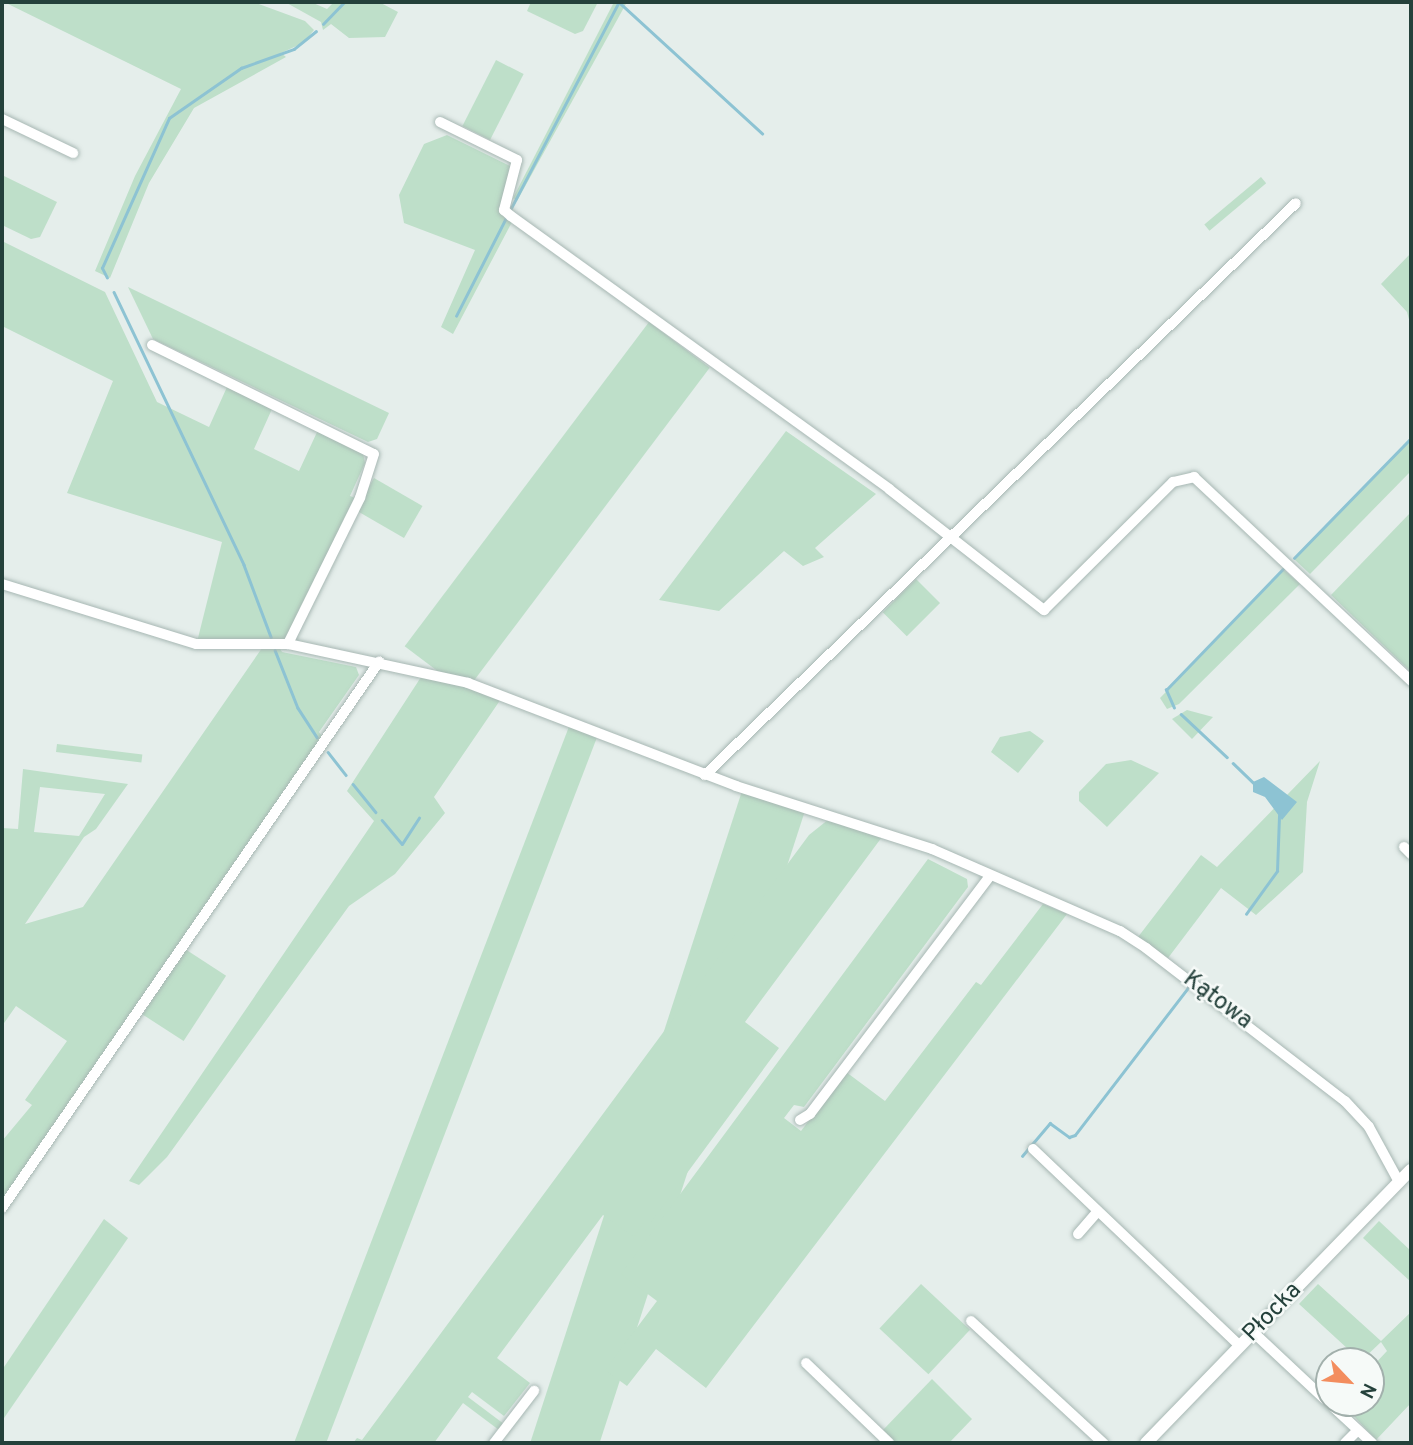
<!DOCTYPE html>
<meta charset="utf-8">
<style>
body{margin:0}
#map{position:relative;width:1413px;height:1445px;overflow:hidden;background:#e5eeeb;font-family:Overpass,sans-serif}
div>[style]{position:absolute}
.green>*{inset:0;background:#bedfc9;transform-origin:0 0}
.water>*{inset:0;background:#8dc3d3}
.stream>*{height:2.5px;margin:-1.25px;padding:0 1.25px;transform-origin:1.25px;border-radius:1.25px;background:#8dc3d3}
.roads{filter:drop-shadow(0 0 2px #a7b7b3) drop-shadow(0 0 2px #a7b7b3)}
.minor>*{height:10px;margin:-5px;padding:0 5px;transform-origin:5px;border-radius:5px;background:#fff}
.tertiary>*{height:12px;margin:-6px;padding:0 6px;transform-origin:6px;border-radius:6px;background:#fff}
span{translate:-50% -50%;white-space:nowrap;text-align:center;line-height:1.15;-webkit-text-stroke:5px #f6faf8;paint-order:stroke}
.street-label{font-size:24px;color:#24413b}
.frame{position:absolute;inset:0;border:4px solid #24413b;pointer-events:none}
.north{position:absolute;left:1315px;top:1347px;width:70px;height:70px;box-sizing:border-box;background:#f6faf8;border:2px solid #a2b0ac;border-radius:50%;rotate:116deg;font-size:19px;font-weight:700;line-height:28px;text-align:center;color:#24413b}
.north::after{content:'';display:block;margin:auto;width:24px;height:32px;background:#f38d5e;clip-path:polygon(50% 0,100% 100%,50% 72%,0 100%)}
</style>
<div id="map">
<div class="green">
<i style="clip-path:polygon(4px 2px,253px 2px,305px 21px,314px 30px,303px 43px,281px 53px,286px 57px,194px 108px,149px 183px,110px 278px,95px 271px,135px 176px,181px 89px)"></i>
<i style="clip-path:polygon(285px 2px,311px 2px,327px 9px,334px 2px,379px 2px,398px 12px,385px 37px,349px 38px,331px 24px,323px 30px,321px 22px)"></i>
<i style="clip-path:polygon(531px 2px,598px 2px,583px 31px,575px 34px,527px 11px)"></i>
<i style="clip-path:polygon(614px 2px,627px 2px,517px 201px,513px 198px)"></i>
<i style="left:496px;top:60px;width:31px;height:74px;rotate:27deg"></i>
<i style="clip-path:polygon(447px 135px,514px 168px,501px 207px,501px 214px,512px 222px,453px 334px,441px 327px,475px 250px,404px 223px,399px 195px,424px 144px)"></i>
<i style="clip-path:polygon(2px 175px,57px 202px,40px 237px,31px 239px,2px 225px)"></i>
<i style="left:1261px;top:177px;width:8px;height:74px;rotate:50deg"></i>
<i style="clip-path:polygon(2px 241px,105px 292px,157px 402px,209px 427px,227px 387px,272px 409px,254px 449px,299px 471px,318px 430px,363px 453px,365px 463px,350px 496px,358px 499px,287px 640px,197px 642px,222px 542px,67px 493px,113px 381px,2px 326px)"></i>
<i style="clip-path:polygon(1411px 253px,1411px 327px,1407px 312px,1381px 284px)"></i>
<i style="clip-path:polygon(128px 287px,389px 413px,377px 439px,368px 442px,153px 339px)"></i>
<i style="left:649px;top:322px;width:76px;height:406px;rotate:37deg"></i>
<i style="clip-path:polygon(786px 431px,876px 494px,815px 548px,824px 557px,803px 566px,784px 551px,719px 611px,659px 600px)"></i>
<i style="clip-path:polygon(1411px 438px,1411px 471px,1310px 574px,1294px 559px)"></i>
<i style="left:374px;top:478px;width:56px;height:37px;rotate:30deg"></i>
<i style="clip-path:polygon(1411px 512px,1411px 668px,1409px 670px,1331px 595px)"></i>
<i style="clip-path:polygon(1284px 570px,1300px 584px,1179px 704px,1167px 709px,1160px 698px)"></i>
<i style="left:916px;top:579px;width:34px;height:47px;rotate:45deg"></i>
<i style="clip-path:polygon(evenodd,279px 647px,282px 652px,356px 667px,359px 675px,319px 732px,324px 739px,2px 1202px,2px 1141px,32px 1105px,25px 1100px,67px 1041px,16px 1006px,2px 1026px,2px 828px,18px 829px,23px 769px,128px 784px,96px 829px,84px 837px,25px 924px,83px 907px,262px 648px,279px 647px,40px 787px,105px 794px,79px 836px,34px 832px,40px 787px)"></i>
<i style="clip-path:polygon(423px 674px,503px 696px,434px 797px,445px 813px,395px 874px,349px 906px,167px 1157px,139px 1185px,129px 1181px,374px 821px,347px 791px)"></i>
<i style="clip-path:polygon(1187px 710px,1213px 717px,1192px 739px,1172px 719px)"></i>
<i style="left:570px;top:724px;width:30px;height:887px;rotate:21deg"></i>
<i style="clip-path:polygon(1030px 731px,1044px 741px,1018px 773px,991px 752px,1000px 737px)"></i>
<i style="left:57px;top:744px;width:86px;height:8px;rotate:7deg"></i>
<i style="clip-path:polygon(1131px 760px,1159px 773px,1107px 827px,1079px 801px,1079px 792px,1106px 764px)"></i>
<i style="clip-path:polygon(1320px 761px,1307px 802px,1303px 872px,1256px 915px,1221px 888px,1168px 958px,1138px 937px,1201px 855px,1217px 867px)"></i>
<i style="left:742px;top:791px;width:66px;height:810px;rotate:18deg"></i>
<i style="clip-path:polygon(829px 819px,882px 837px,745px 1022px,779px 1048px,651px 1222px,644px 1222px,634px 1237px,603px 1215px,497px 1358px,530px 1383px,504px 1416px,472px 1392px,468px 1397px,504px 1424px,499px 1430px,463px 1403px,434px 1443px,353px 1443px,357px 1438px,362px 1440px,809px 835px)"></i>
<i style="clip-path:polygon(928px 859px,967px 879px,968px 887px,804px 1107px,794px 1105px,784px 1118px,801px 1131px,846px 1072px,885px 1101px,976px 982px,981px 985px,1043px 904px,1067px 914px,706px 1388px,656px 1349px,627px 1386px,605px 1370px,657px 1301px,621px 1274px)"></i>
<i style="left:185px;top:949px;width:49px;height:78px;rotate:33deg"></i>
<i style="clip-path:polygon(104px 1219px,128px 1238px,2px 1421px,2px 1370px)"></i>
<i style="clip-path:polygon(1379px 1221px,1411px 1251px,1411px 1282px,1363px 1238px)"></i>
<i style="left:921px;top:1284px;width:67px;height:61px;rotate:43deg"></i>
<i style="clip-path:polygon(1318px 1284px,1381px 1341px,1411px 1312px,1411px 1403px,1376px 1440px,1342px 1403px,1371px 1403px,1371px 1368px,1387px 1351px,1381px 1342px,1361px 1361px,1299px 1304px)"></i>
<i style="clip-path:polygon(932px 1379px,972px 1419px,949px 1443px,895px 1443px,883px 1430px)"></i>
</div>
<div class="water">
<i style="clip-path:polygon(1264px 777px,1297px 802px,1282px 820px,1265px 797px,1253px 792px,1253px 782px)"></i>
</div>
<div class="stream">
<i style="left:620px;top:3px;width:193px;rotate:42.5deg"></i>
<i style="left:323px;top:24px;width:30px;rotate:-46deg"></i>
<i style="left:509px;top:212px;width:237px;rotate:-62.4deg"></i>
<i style="left:107px;top:278px;width:11px;rotate:-117deg"></i>
<i style="left:102px;top:268px;width:164px;rotate:-65.9deg"></i>
<i style="left:169px;top:118px;width:88px;rotate:-34.8deg"></i>
<i style="left:241px;top:68px;width:56px;rotate:-19.7deg"></i>
<i style="left:294px;top:49px;width:28px;rotate:-39deg"></i>
<i style="left:114px;top:292px;width:302px;rotate:64.5deg"></i>
<i style="left:244px;top:565px;width:77px;rotate:69.4deg"></i>
<i style="left:1411px;top:314px;width:3px;rotate:90deg"></i>
<i style="left:456px;top:316px;width:110px;rotate:-63deg"></i>
<i style="left:1294px;top:558px;width:168px;rotate:-45.7deg"></i>
<i style="left:275px;top:650px;width:62px;rotate:68.4deg"></i>
<i style="left:298px;top:708px;width:35px;rotate:57deg"></i>
<i style="left:1174px;top:708px;width:20px;rotate:-114deg"></i>
<i style="left:1166px;top:690px;width:168px;rotate:-46deg"></i>
<i style="left:1181px;top:714px;width:63px;rotate:43.1deg"></i>
<i style="left:328px;top:752px;width:29px;rotate:52deg"></i>
<i style="left:1233px;top:763px;width:29px;rotate:44deg"></i>
<i style="left:353px;top:784px;width:36px;rotate:51deg"></i>
<i style="left:382px;top:820px;width:31px;rotate:50deg"></i>
<i style="left:402px;top:844px;width:31px;rotate:-57deg"></i>
<i style="left:1246px;top:914px;width:53px;rotate:-54.2deg"></i>
<i style="left:1277px;top:871px;width:55px;rotate:-87.9deg"></i>
<i style="left:1022px;top:1156px;width:43px;rotate:-49.7deg"></i>
<i style="left:1050px;top:1123px;width:24px;rotate:36deg"></i>
<i style="left:1069px;top:1137px;width:6px;rotate:-18deg"></i>
<i style="left:1075px;top:1135px;width:189px;rotate:-52.5deg"></i>
</div>
<div class="roads">
<div class="minor">
<i style="left:2px;top:119px;width:79px;rotate:25.6deg"></i>
<i style="left:440px;top:122px;width:86px;rotate:26.3deg"></i>
<i style="left:517px;top:160px;width:52px;rotate:104.6deg"></i>
<i style="left:504px;top:210px;width:9px;rotate:41deg"></i>
<i style="left:511px;top:216px;width:466px;rotate:35.8deg"></i>
<i style="left:889px;top:489px;width:197px;rotate:38deg"></i>
<i style="left:1044px;top:610px;width:182px;rotate:-44.8deg"></i>
<i style="left:1173px;top:482px;width:22px;rotate:-13deg"></i>
<i style="left:1194px;top:477px;width:298px;rotate:43.2deg"></i>
<i style="left:152px;top:345px;width:247px;rotate:26.2deg"></i>
<i style="left:374px;top:454px;width:46px;rotate:107.7deg"></i>
<i style="left:360px;top:498px;width:163px;rotate:116.3deg"></i>
<i style="left:2px;top:584px;width:203px;rotate:17.2deg"></i>
<i style="left:196px;top:644px;width:92px"></i>
<i style="left:288px;top:644px;width:184px;rotate:12.2deg"></i>
<i style="left:468px;top:683px;width:287px;rotate:21deg"></i>
<i style="left:736px;top:786px;width:206px;rotate:17.8deg"></i>
<i style="left:932px;top:849px;width:205px;rotate:23.6deg"></i>
<i style="left:1120px;top:931px;width:31px;rotate:33deg"></i>
<i style="left:1146px;top:948px;width:251px;rotate:37.6deg"></i>
<i style="left:1345px;top:1101px;width:35px;rotate:47deg"></i>
<i style="left:1369px;top:1127px;width:63px;rotate:61.4deg"></i>
<i style="left:705px;top:775px;width:822px;rotate:-44.06deg"></i>
<i style="left:1404px;top:847px;width:10px;rotate:45deg"></i>
<i style="left:800px;top:1120px;width:12px;rotate:-31deg"></i>
<i style="left:810px;top:1114px;width:298px;rotate:-52.9deg"></i>
<i style="left:1033px;top:1149px;width:286px;rotate:43.6deg"></i>
<i style="left:2px;top:1208px;width:664px;rotate:-55.38deg"></i>
<i style="left:1078px;top:1234px;width:30px;rotate:-49deg"></i>
<i style="left:971px;top:1321px;width:180px;rotate:42.7deg"></i>
<i style="left:1253px;top:1332px;width:104px;rotate:43.1deg"></i>
<i style="left:806px;top:1363px;width:115px;rotate:43.9deg"></i>
<i style="left:1329px;top:1403px;width:59px;rotate:42.9deg"></i>
<i style="left:494px;top:1443px;width:66px;rotate:-52.4deg"></i>
<i style="left:1345px;top:1443px;width:18px;rotate:-45deg"></i>
</div>
<div class="tertiary">
<i style="left:1146px;top:1443px;width:380px;rotate:-45.9deg"></i>
</div>
</div>
<div class="street-label">
<span style="left:1217px;top:1001px;rotate:37deg">Kątowa</span>
<span style="left:1273px;top:1313px;rotate:-46deg">Płocka</span>
</div>
<div class="frame"></div>
<div class="north">N</div>
</div>
